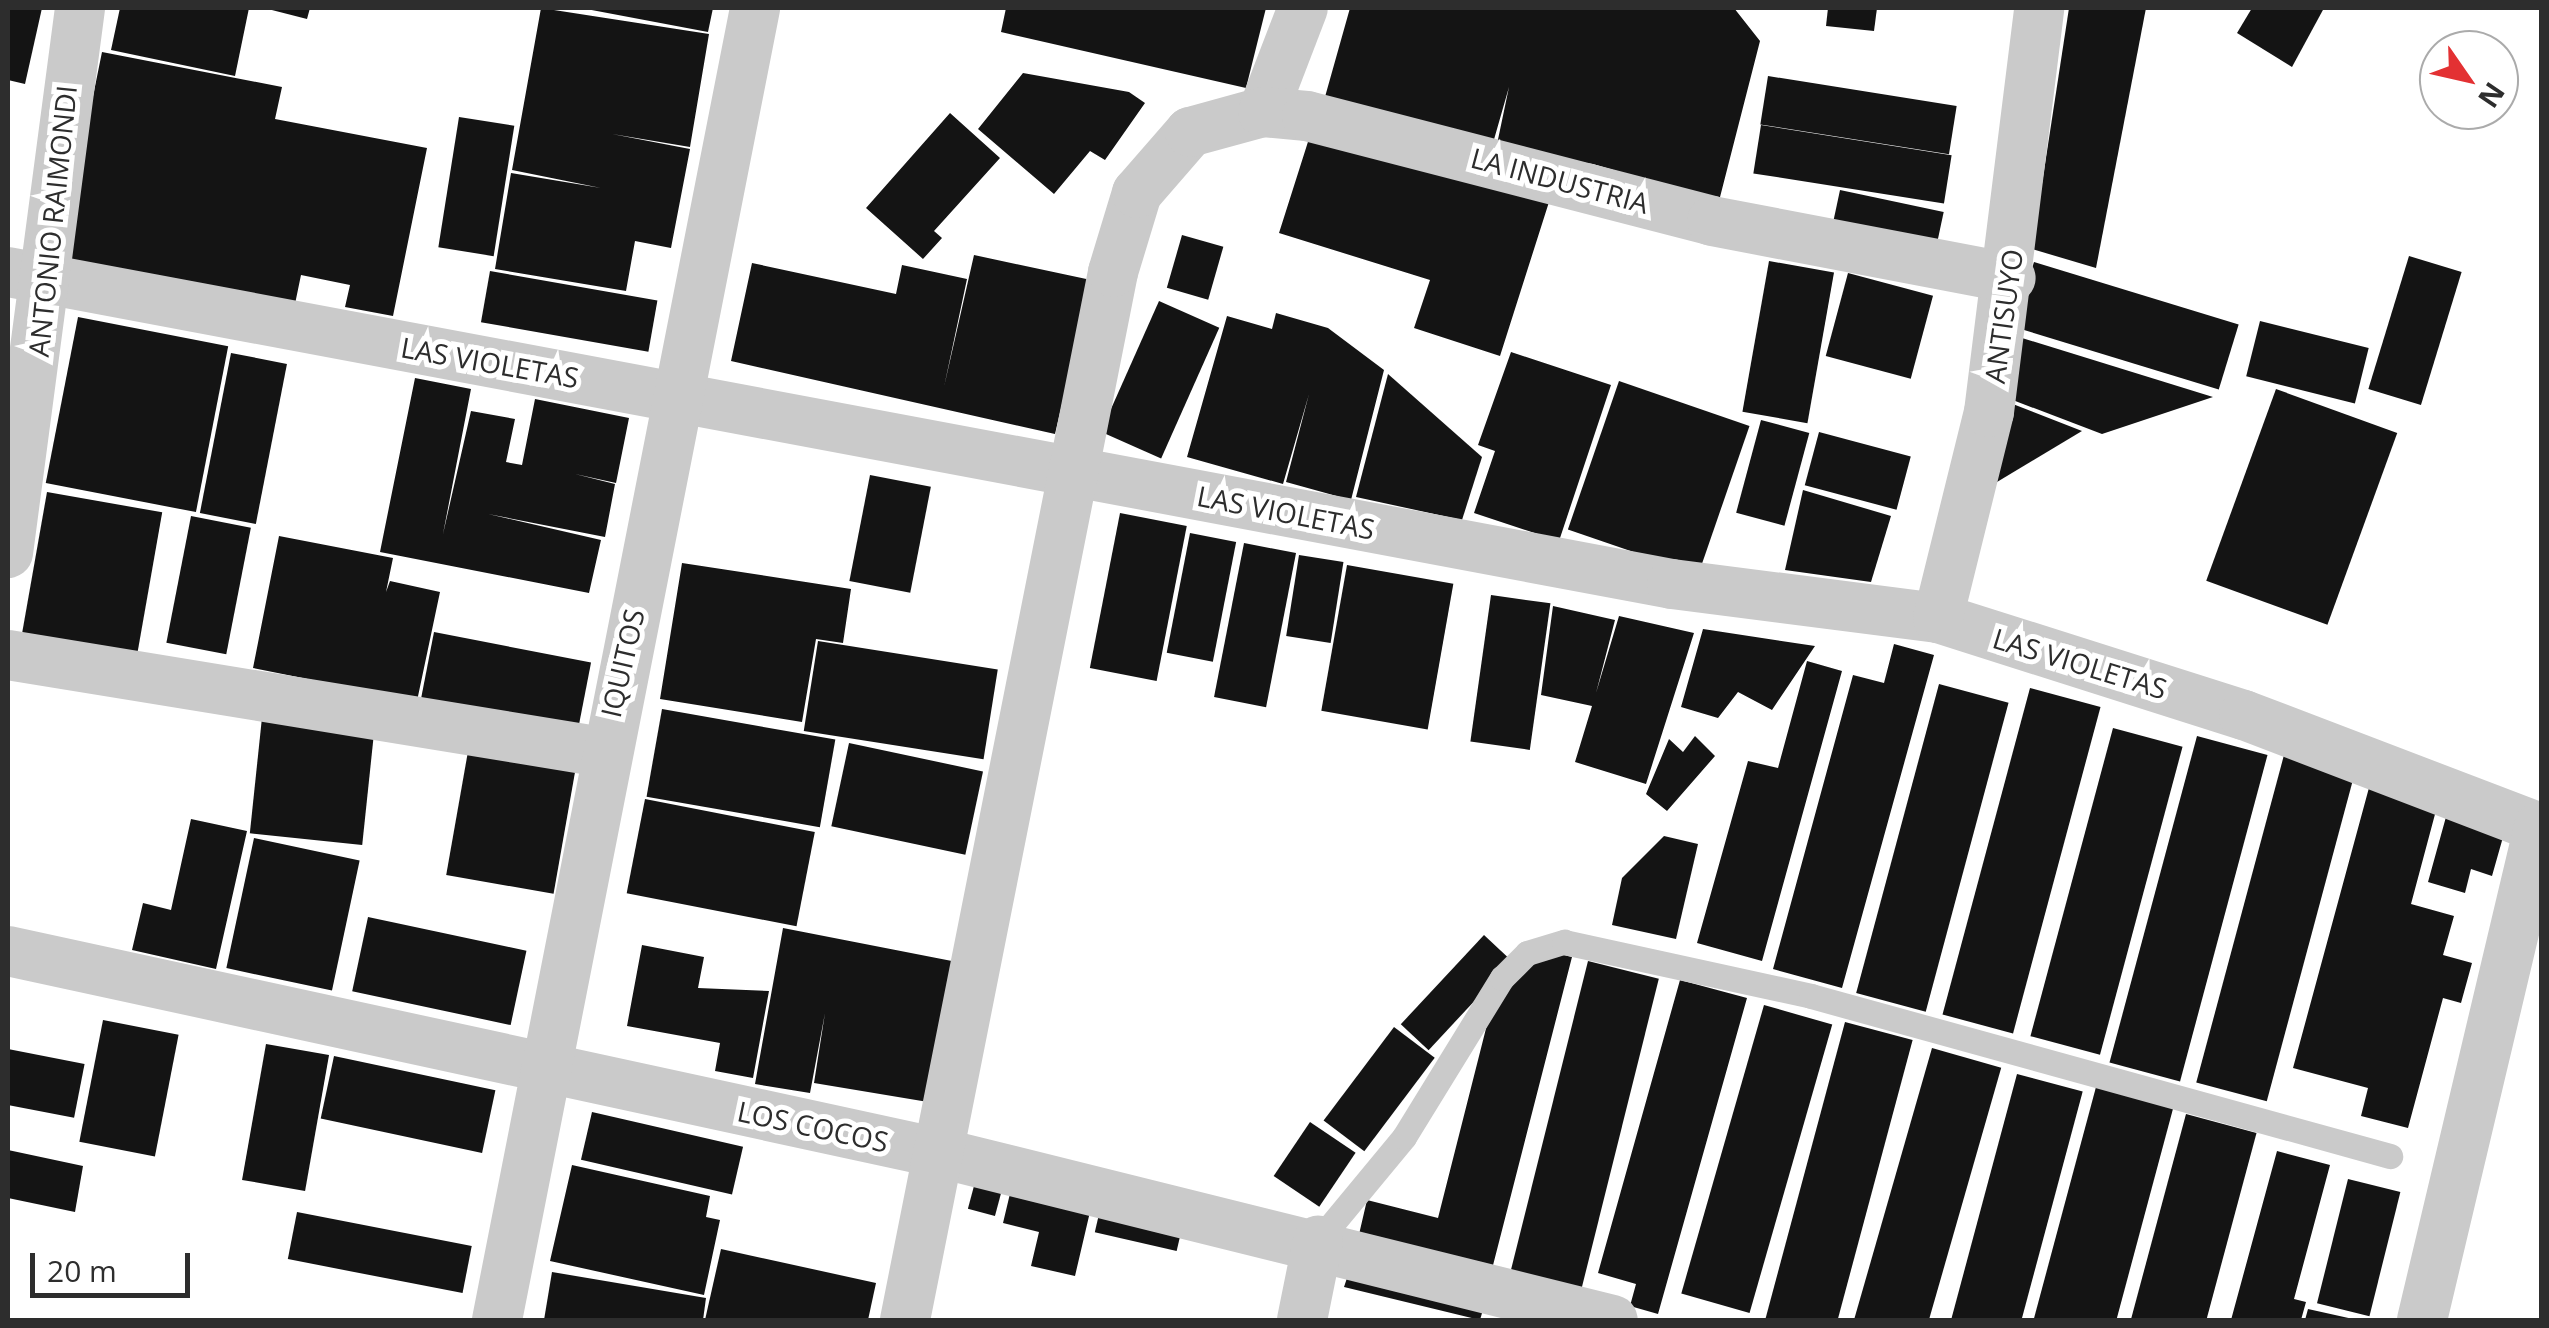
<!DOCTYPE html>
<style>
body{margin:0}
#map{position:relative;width:2549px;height:1328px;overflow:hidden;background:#fff;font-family:"Open Sans",sans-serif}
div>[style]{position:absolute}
.building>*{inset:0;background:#141414;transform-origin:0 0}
.lane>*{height:25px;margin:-12.5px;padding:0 12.5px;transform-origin:12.5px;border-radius:12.5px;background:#cacaca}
.street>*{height:50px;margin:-25px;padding:0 25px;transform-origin:25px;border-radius:25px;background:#cacaca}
span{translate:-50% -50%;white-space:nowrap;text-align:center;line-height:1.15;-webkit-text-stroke:10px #fff;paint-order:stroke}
.street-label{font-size:28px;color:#2d2d2d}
.frame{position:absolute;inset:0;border:10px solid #2d2d2d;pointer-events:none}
.north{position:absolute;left:2419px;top:30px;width:100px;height:100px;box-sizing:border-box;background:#fff;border:2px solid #ababab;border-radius:50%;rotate:124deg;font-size:28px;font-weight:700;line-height:40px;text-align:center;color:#2d2d2d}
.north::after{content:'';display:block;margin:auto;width:35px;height:45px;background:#e33133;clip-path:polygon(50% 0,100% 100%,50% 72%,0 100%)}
.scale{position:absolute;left:30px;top:1253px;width:160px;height:45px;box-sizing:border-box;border:5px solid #2d2d2d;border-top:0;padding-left:12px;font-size:30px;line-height:35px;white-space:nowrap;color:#2d2d2d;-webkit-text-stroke:8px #fff;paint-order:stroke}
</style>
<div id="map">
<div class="building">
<i style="clip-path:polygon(8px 8px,42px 8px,25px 84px,8px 80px)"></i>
<i style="clip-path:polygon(120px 8px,249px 8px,235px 76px,111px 50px)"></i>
<i style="clip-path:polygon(264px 8px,310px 8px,307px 19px)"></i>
<i style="clip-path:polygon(541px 8px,709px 34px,690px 147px,612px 134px,690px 149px,671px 248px,635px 241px,626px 291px,495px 269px,511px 173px,601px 188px,512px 170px)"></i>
<i style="clip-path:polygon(581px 8px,713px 8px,708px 32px)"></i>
<i style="clip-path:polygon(1006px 8px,1266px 8px,1246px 88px,1001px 32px)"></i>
<i style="clip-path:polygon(1350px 8px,1734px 8px,1760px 41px,1719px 201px,1593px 164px,1496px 149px,1509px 87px,1491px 150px,1323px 104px)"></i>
<i style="clip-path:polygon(1828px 8px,1877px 8px,1874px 31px,1826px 26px)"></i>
<i style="clip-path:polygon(2069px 8px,2146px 8px,2096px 268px,2032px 249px)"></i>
<i style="clip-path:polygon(2252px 8px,2324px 8px,2292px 67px,2237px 33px)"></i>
<i style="clip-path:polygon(102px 52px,282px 87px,275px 119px,427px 148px,393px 316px,345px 307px,350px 285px,301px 275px,295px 304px,60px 259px)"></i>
<i style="clip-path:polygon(1023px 73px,1129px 92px,1145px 103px,1105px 160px,1090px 151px,1054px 194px,978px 129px)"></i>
<i style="left:1768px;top:76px;width:191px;height:49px;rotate:9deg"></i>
<i style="clip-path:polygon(950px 113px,1000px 158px,934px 231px,942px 238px,923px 259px,866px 208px)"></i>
<i style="left:459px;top:117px;width:56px;height:132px;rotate:9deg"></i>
<i style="left:1761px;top:125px;width:193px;height:49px;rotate:9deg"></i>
<i style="clip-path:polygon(1313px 126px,1549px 202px,1500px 356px,1414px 328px,1430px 280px,1279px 233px)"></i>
<i style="left:1840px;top:190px;width:106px;height:36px;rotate:12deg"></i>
<i style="left:1182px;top:235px;width:43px;height:55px;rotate:16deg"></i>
<i style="clip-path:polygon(974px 255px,1091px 280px,1055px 434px,731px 361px,752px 263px,896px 294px,902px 265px,967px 279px,944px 387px)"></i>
<i style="left:2409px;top:256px;width:55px;height:139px;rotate:17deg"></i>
<i style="left:1769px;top:261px;width:66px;height:153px;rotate:10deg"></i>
<i style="left:2034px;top:262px;width:214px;height:68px;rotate:17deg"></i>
<i style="left:490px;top:271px;width:170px;height:52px;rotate:10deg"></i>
<i style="left:1848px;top:273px;width:88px;height:86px;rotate:15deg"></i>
<i style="left:1159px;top:301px;width:66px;height:143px;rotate:24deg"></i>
<i style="clip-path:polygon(1276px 313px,1328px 328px,1384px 370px,1351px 500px,1286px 482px,1309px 394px,1283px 484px,1187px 457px,1227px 316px,1272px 329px)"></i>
<i style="left:78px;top:317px;width:153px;height:169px;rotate:11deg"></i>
<i style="left:2260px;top:321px;width:112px;height:57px;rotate:14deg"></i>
<i style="clip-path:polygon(2022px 338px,2213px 397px,2102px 434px,2010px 399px)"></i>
<i style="clip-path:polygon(1511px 352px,1611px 385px,1559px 541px,1474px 513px,1495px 451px,1478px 445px)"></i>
<i style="left:231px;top:353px;width:57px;height:163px;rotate:11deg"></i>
<i style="clip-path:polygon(1388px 374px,1482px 457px,1462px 520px,1356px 497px)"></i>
<i style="clip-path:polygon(415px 378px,471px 389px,443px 534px,471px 411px,515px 419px,506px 462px,522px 465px,535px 399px,629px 418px,616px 483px,575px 474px,615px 484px,605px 537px,488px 514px,601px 540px,589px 593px,380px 552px)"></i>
<i style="left:1619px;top:381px;width:138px;height:157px;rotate:19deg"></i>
<i style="left:2276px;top:389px;width:129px;height:204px;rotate:20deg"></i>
<i style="clip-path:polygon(2000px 399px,2082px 431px,1997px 482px)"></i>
<i style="left:1761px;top:420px;width:50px;height:96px;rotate:15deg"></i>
<i style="left:1819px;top:432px;width:95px;height:55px;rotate:15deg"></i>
<i style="left:870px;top:475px;width:62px;height:108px;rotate:11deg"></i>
<i style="clip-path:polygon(1803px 490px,1891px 516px,1871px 582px,1785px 570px)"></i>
<i style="left:47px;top:492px;width:117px;height:144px;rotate:10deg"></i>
<i style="left:1120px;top:513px;width:68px;height:158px;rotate:11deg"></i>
<i style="left:191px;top:516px;width:61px;height:129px;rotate:11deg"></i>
<i style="left:1190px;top:533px;width:47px;height:122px;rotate:11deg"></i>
<i style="clip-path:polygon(279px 536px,393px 558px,386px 592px,390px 581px,440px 592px,417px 701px,253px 668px)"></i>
<i style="left:1244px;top:543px;width:53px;height:157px;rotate:11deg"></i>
<i style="left:1299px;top:555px;width:45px;height:82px;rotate:9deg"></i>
<i style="clip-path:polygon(682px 563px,851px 589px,843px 643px,816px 639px,802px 722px,660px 699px)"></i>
<i style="left:1347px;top:565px;width:108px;height:148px;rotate:10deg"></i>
<i style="left:1491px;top:595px;width:60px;height:148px;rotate:8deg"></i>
<i style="clip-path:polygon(1553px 606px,1615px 620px,1596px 693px,1619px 616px,1694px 633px,1646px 784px,1575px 762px,1592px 706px,1541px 695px)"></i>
<i style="clip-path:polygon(1703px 629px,1815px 646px,1772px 710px,1738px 692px,1718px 718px,1681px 707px)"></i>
<i style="left:434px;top:632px;width:160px;height:80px;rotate:11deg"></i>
<i style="left:818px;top:641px;width:182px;height:91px;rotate:9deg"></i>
<i style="clip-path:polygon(1894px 644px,1934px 655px,1842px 988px,1773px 969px,1853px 675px,1884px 683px)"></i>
<i style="clip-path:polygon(1807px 661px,1842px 671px,1762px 961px,1697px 943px,1748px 761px,1778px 768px)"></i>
<i style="left:1939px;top:684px;width:72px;height:320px;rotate:15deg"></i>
<i style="left:2030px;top:688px;width:73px;height:338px;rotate:15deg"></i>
<i style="left:263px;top:708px;width:113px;height:126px;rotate:6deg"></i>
<i style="left:662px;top:709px;width:176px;height:89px;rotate:10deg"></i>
<i style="left:2113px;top:728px;width:72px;height:319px;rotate:15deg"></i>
<i style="clip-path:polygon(1695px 736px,1715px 756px,1667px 811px,1646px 794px,1669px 739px,1683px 752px)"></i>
<i style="left:2197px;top:736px;width:73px;height:338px;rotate:15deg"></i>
<i style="left:470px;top:740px;width:109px;height:137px;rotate:10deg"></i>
<i style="left:849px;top:743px;width:137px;height:85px;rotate:12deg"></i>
<i style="left:2284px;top:755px;width:73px;height:339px;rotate:15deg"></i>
<i style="clip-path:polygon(2370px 784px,2438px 803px,2411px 904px,2454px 916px,2443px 955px,2472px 963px,2461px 1003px,2443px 998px,2408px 1128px,2361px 1116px,2368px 1088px,2293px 1068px)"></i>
<i style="left:645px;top:799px;width:173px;height:96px;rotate:11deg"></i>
<i style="clip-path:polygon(2449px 806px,2507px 823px,2492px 876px,2471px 869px,2465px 893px,2428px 882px)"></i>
<i style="clip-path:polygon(191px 819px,247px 831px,216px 969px,132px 950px,143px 903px,171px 910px)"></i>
<i style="clip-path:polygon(1664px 836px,1698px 844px,1676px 939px,1612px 925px,1622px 878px)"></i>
<i style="left:254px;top:838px;width:108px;height:133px;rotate:12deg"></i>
<i style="left:368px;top:917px;width:162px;height:76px;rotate:12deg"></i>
<i style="clip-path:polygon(783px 928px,957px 962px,934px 1103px,814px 1083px,825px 1013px,810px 1093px,755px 1084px)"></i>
<i style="left:1484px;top:935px;width:38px;height:122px;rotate:43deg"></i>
<i style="clip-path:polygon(642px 945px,704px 957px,698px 988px,769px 991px,753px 1078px,715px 1071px,720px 1043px,627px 1026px)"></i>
<i style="clip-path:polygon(1552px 952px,1572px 957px,1490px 1277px,1357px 1243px,1367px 1200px,1438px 1218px,1496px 989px)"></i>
<i style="left:1588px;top:961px;width:73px;height:320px;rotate:14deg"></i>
<i style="clip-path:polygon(1680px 980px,1747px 998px,1658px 1314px,1630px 1306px,1636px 1284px,1598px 1273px)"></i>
<i style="left:1764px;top:1005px;width:71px;height:300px;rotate:16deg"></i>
<i style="left:103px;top:1020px;width:77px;height:124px;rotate:11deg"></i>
<i style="left:1845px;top:1022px;width:70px;height:309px;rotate:15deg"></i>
<i style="left:1394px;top:1027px;width:51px;height:117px;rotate:37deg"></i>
<i style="left:266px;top:1044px;width:64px;height:138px;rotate:10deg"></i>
<i style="left:1932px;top:1048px;width:72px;height:283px;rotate:16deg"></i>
<i style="left:8px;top:1049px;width:78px;height:55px;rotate:11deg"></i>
<i style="left:334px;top:1056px;width:165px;height:64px;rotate:12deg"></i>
<i style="left:2017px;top:1074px;width:68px;height:255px;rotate:15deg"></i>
<i style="left:2096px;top:1087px;width:80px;height:241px;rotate:15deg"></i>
<i style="left:592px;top:1112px;width:155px;height:49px;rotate:13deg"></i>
<i style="left:2186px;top:1114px;width:73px;height:214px;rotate:15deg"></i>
<i style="left:1310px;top:1122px;width:55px;height:65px;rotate:34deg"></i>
<i style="clip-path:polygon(8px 1150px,83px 1166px,75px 1212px,8px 1198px)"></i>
<i style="clip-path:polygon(2277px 1151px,2330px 1165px,2294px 1299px,2306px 1302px,2301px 1320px,2231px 1320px)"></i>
<i style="clip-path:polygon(572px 1165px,710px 1196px,706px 1217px,720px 1220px,704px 1295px,550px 1261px)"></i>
<i style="left:978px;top:1171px;width:28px;height:39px;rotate:15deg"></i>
<i style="left:2348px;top:1179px;width:54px;height:128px;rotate:14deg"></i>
<i style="clip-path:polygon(1013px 1181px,1093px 1199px,1075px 1276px,1031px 1266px,1039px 1232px,1003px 1223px)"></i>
<i style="left:1102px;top:1201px;width:84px;height:32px;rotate:13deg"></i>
<i style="left:297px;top:1212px;width:178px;height:48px;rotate:11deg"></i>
<i style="clip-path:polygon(721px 1249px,876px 1283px,868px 1320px,705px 1320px)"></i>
<i style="clip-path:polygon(1354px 1257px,1487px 1296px,1480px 1320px,1344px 1287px)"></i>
<i style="clip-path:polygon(552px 1272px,706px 1298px,703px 1320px,544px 1320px)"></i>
<i style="clip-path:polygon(2308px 1309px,2353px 1319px,2353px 1320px,2305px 1320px)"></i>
</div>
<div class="lane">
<i style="left:1318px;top:1241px;width:135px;rotate:-50.4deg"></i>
<i style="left:1404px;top:1137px;width:187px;rotate:-58.4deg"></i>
<i style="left:1502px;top:978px;width:35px;rotate:-45deg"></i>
<i style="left:1527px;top:953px;width:39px;rotate:-17deg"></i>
<i style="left:1564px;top:942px;width:253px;rotate:12.3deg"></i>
<i style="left:1811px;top:996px;width:601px;rotate:15.45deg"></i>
</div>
<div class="street">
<i style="left:1263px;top:112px;width:111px;rotate:-69deg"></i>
<i style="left:8px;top:272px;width:1693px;rotate:10.62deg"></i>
<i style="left:1672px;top:584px;width:268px;rotate:7.3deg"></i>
<i style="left:1938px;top:618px;width:321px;rotate:17.6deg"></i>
<i style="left:2244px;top:715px;width:319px;rotate:20.9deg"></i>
<i style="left:8px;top:553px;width:550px;rotate:-82.47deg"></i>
<i style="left:1938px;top:618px;width:212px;rotate:-76.1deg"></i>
<i style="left:1989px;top:412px;width:407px;rotate:-82.9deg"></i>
<i style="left:8px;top:655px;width:602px;rotate:9.27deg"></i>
<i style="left:8px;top:951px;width:958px;rotate:12.24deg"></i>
<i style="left:944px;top:1154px;width:689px;rotate:13.94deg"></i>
<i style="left:497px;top:1320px;width:1337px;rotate:-78.87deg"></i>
<i style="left:905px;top:1320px;width:1068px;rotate:-78.77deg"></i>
<i style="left:1113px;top:272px;width:83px;rotate:-73.1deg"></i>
<i style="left:1137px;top:193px;width:81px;rotate:-49deg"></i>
<i style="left:1190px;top:132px;width:76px;rotate:-15.3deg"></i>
<i style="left:1263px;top:112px;width:44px;rotate:5.2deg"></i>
<i style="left:1307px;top:116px;width:418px;rotate:14.5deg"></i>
<i style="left:1712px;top:221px;width:304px;rotate:10.8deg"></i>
<i style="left:1302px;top:1320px;width:81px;rotate:-78.6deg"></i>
<i style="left:2422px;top:1320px;width:507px;rotate:-76.65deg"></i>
</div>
<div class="street-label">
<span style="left:1560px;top:180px;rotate:15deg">LA INDUSTRIA</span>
<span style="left:52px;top:221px;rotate:-84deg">ANTONIO RAIMONDI</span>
<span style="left:2003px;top:316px;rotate:-82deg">ANTISUYO</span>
<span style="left:490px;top:362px;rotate:10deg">LAS VIOLETAS</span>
<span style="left:1286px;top:512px;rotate:11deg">LAS VIOLETAS</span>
<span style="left:622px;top:663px;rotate:-77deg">IQUITOS</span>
<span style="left:2080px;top:663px;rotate:17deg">LAS VIOLETAS</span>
<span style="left:813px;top:1126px;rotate:12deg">LOS COCOS</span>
</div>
<div class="frame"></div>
<div class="north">N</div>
<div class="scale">20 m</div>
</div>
